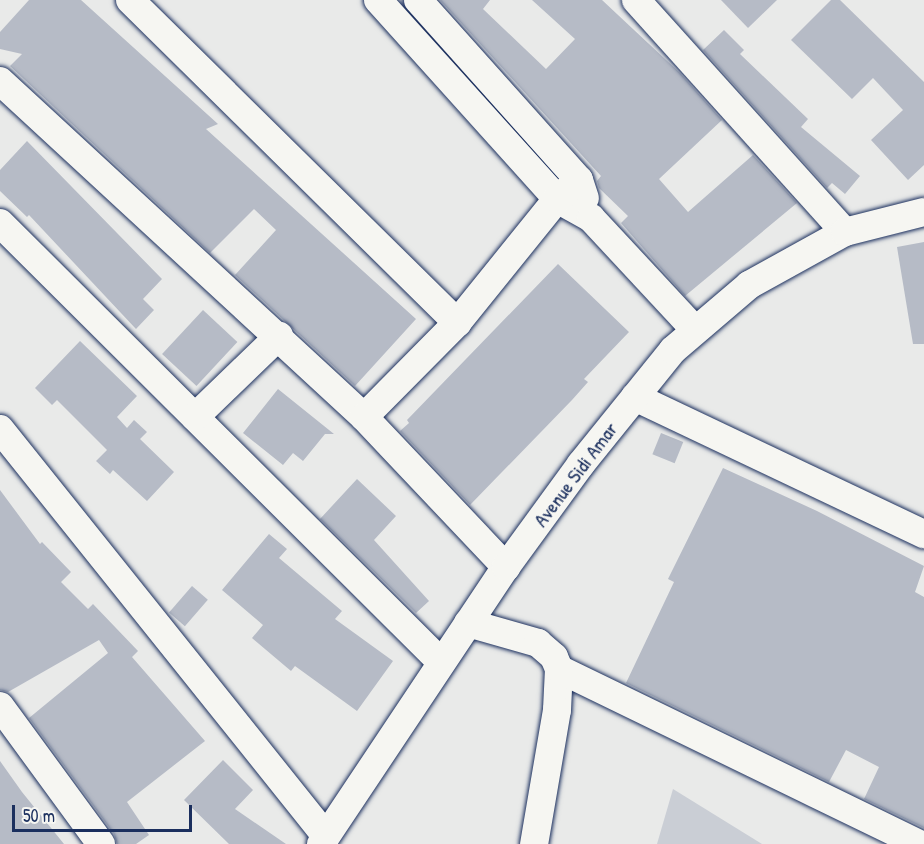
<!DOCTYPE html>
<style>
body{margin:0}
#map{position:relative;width:924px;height:844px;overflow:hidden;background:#e9eae9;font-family:"Patrick Hand",sans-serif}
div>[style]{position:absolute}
.green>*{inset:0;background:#caced5}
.building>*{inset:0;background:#b6bbc6;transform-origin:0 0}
.roads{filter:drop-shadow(0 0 2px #1b2f5e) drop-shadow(0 0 2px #1b2f5e)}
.minor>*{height:28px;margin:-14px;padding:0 14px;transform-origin:14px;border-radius:14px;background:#f6f6f2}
span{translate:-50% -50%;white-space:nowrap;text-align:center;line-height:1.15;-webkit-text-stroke:4.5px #f6f6f2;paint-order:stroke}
.street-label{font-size:20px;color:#1b2f5e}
.scale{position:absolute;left:12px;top:805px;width:180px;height:27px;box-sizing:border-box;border:3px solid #1b2f5e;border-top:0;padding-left:8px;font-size:18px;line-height:21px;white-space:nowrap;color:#1b2f5e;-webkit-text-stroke:4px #f6f6f2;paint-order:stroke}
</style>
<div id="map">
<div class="green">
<i style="clip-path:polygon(673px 789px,762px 844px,657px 844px)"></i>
</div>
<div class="building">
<i style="clip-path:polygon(29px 0,81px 0,218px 124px,206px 129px,416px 319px,355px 386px,235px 275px,276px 230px,254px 209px,210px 253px,10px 66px,22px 54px,0 49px,0 32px)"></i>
<i style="clip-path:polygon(440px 0,490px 0,483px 9px,546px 69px,575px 39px,532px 0,602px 0,680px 73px,722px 120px,659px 179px,688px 212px,753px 155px,797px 203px,685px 296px,621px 223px,628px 216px,599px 188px,597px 181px,601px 176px)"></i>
<i style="clip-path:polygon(721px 0,777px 0,748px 28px)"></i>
<i style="clip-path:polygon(831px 0,840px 0,924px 82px,924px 165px,908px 180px,871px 140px,903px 110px,873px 78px,852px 99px,791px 40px)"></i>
<i style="clip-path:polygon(724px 30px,744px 50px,740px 54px,808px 119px,801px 127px,860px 176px,845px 194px,832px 183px,827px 188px,703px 50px)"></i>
<i style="clip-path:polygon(27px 141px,162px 279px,143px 299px,154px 310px,136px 329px,29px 215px,27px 217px,0 191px,0 170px)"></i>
<i style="clip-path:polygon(924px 242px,924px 344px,913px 344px,897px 247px)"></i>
<i style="clip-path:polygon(558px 264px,629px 332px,584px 379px,588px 382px,572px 400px,470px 505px,400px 431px,409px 423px,407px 420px)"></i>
<i style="left:203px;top:310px;width:47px;height:60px;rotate:43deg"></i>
<i style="clip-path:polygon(80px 341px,137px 396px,117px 417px,127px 428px,134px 420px,147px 432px,140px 439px,174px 472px,147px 501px,113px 470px,110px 474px,96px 461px,107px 450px,57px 400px,52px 405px,35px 388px)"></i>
<i style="clip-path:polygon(278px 389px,334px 434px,325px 434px,303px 461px,293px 453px,283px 465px,243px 433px)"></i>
<i style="left:661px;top:433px;width:24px;height:23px;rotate:22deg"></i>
<i style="clip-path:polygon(723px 468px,817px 511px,924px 566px,915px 592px,924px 597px,924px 828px,864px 799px,879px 767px,846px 750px,829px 782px,626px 683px,674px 582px,668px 579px)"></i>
<i style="clip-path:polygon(357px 479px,396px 516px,374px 540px,429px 601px,416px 613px,320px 519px)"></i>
<i style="clip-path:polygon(0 490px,40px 544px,42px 542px,71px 572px,61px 582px,88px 609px,93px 604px,138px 651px,132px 657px,205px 741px,127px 802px,149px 835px,136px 844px,117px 844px,114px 834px,29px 718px,108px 653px,99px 640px,8px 692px,0 690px)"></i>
<i style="clip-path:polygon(269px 534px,287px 549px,279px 558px,342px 611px,335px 619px,393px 661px,357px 711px,295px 666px,291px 671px,252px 638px,263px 625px,222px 590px)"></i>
<i style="left:192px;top:586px;width:21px;height:35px;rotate:41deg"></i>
<i style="clip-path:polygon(223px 760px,253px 790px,235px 809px,286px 844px,229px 844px,184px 800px)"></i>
<i style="clip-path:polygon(0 761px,22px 792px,64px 844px,0 844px)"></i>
</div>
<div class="roads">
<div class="minor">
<i style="left:130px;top:0;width:460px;rotate:44.6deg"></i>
<i style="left:378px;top:0;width:268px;rotate:48deg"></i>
<i style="left:557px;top:199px;width:39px;rotate:29deg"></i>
<i style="left:591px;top:218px;width:153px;rotate:47.1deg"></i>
<i style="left:418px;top:0;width:241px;rotate:48.2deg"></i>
<i style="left:579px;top:180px;width:19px;rotate:72deg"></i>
<i style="left:636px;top:0;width:312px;rotate:48deg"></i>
<i style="left:0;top:81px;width:495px;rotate:42.7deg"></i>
<i style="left:364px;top:417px;width:207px;rotate:46.6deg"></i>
<i style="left:0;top:223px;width:622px;rotate:44.87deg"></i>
<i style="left:635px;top:397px;width:320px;rotate:25.4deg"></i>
<i style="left:195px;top:417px;width:117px;rotate:-44deg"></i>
<i style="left:364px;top:417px;width:132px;rotate:-45.3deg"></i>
<i style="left:457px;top:323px;width:159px;rotate:-51.1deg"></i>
<i style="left:557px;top:199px;width:29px;rotate:-41deg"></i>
<i style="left:0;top:429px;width:521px;rotate:51.31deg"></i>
<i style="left:468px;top:623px;width:73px;rotate:15.9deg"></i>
<i style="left:538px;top:643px;width:21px;rotate:41deg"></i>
<i style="left:554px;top:657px;width:13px;rotate:67deg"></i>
<i style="left:559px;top:669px;width:41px;rotate:92.8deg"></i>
<i style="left:557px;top:710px;width:136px;rotate:99.7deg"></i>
<i style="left:559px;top:669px;width:400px;rotate:25.9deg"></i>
<i style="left:0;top:706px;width:171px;rotate:53.8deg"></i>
<i style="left:321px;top:844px;width:333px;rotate:-56.3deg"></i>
<i style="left:506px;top:567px;width:127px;rotate:-53.9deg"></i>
<i style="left:581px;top:464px;width:146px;rotate:-51.1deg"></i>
<i style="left:673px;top:350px;width:100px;rotate:-40.5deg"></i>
<i style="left:749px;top:285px;width:110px;rotate:-28.9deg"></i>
<i style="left:845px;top:232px;width:81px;rotate:-14.2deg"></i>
</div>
</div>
<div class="street-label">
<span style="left:575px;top:474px;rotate:-53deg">Avenue Sidi Amar</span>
</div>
<div class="scale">50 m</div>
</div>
